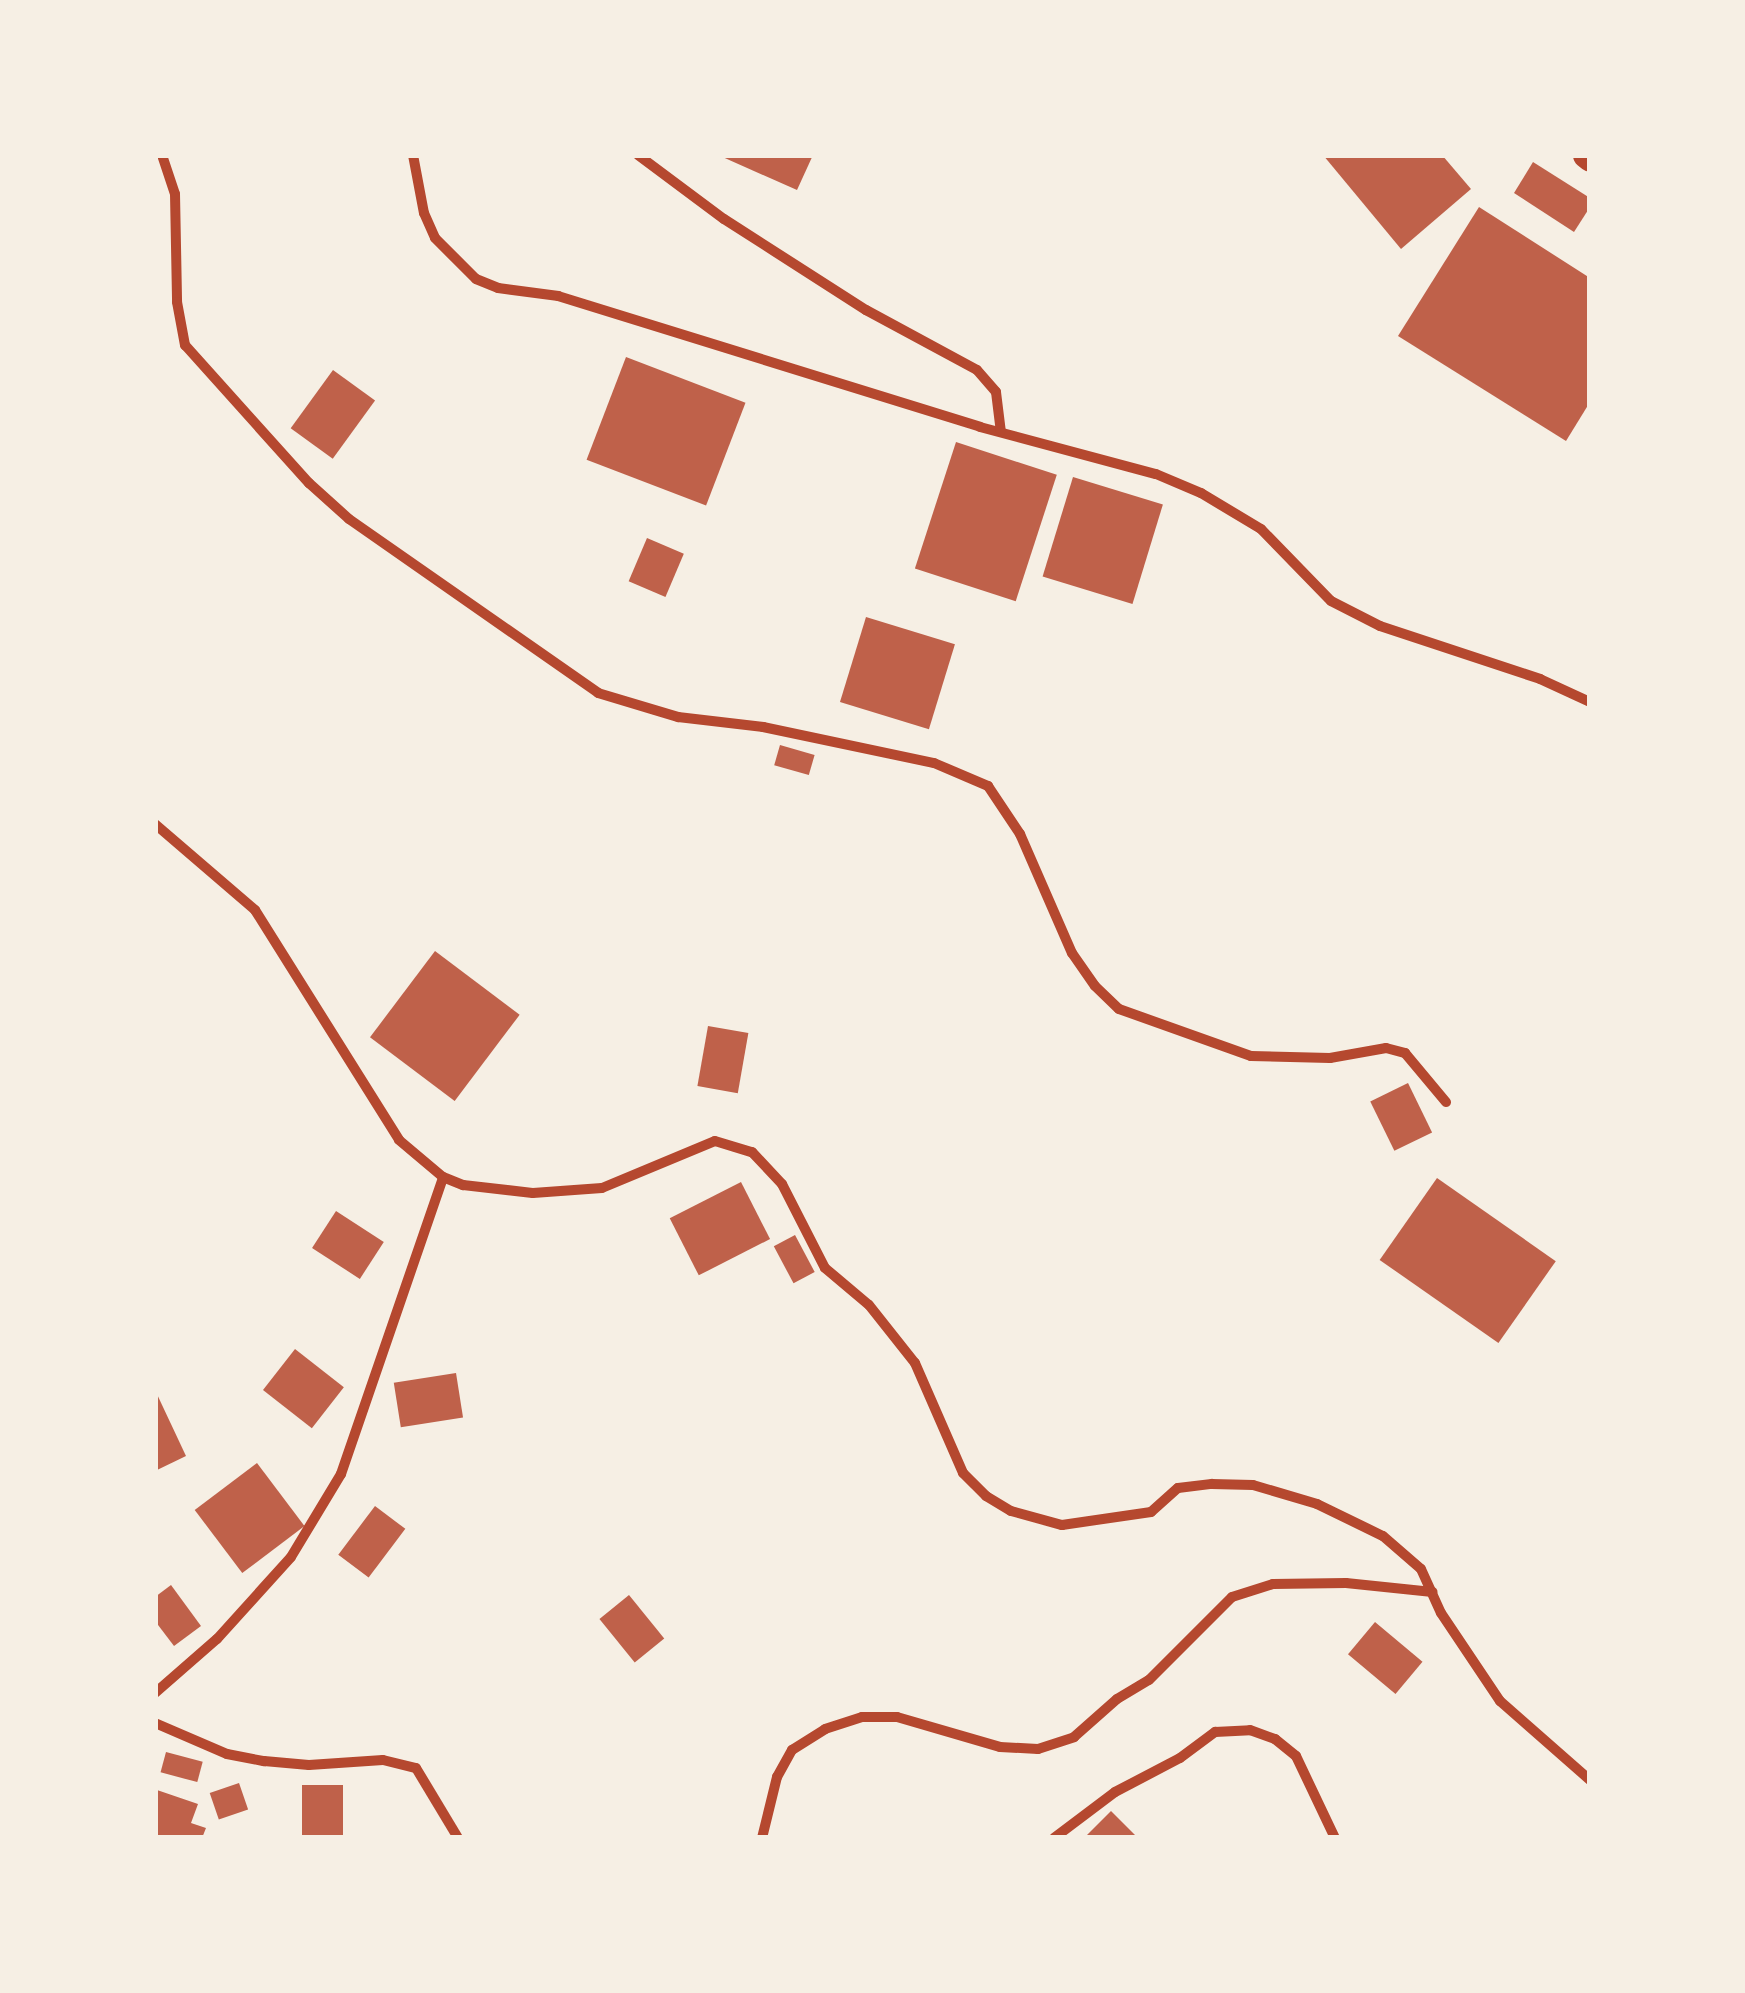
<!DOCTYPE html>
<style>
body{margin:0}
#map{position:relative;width:1745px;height:1993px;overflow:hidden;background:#f6efe4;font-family:"Titillium Web",sans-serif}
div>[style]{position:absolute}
.building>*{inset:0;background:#bf614a;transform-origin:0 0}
.minor>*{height:10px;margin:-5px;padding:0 5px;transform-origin:5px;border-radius:5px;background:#b5482f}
.primary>*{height:25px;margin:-12.5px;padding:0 12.5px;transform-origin:12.5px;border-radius:12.5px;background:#b5482f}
span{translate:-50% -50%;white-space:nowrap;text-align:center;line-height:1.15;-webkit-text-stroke:10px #f6efe4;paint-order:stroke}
.frame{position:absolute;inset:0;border:158px solid #f6efe4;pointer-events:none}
</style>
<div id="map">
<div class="building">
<i style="clip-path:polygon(718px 155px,813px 155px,797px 190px)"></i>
<i style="clip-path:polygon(1323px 155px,1442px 155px,1471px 189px,1401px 249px)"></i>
<i style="clip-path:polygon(1533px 162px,1590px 198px,1590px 207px,1574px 232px,1514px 193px)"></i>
<i style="clip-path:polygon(1479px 207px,1590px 278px,1590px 402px,1566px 441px,1398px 336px)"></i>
<i style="left:626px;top:357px;width:128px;height:110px;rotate:21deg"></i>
<i style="left:333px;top:370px;width:52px;height:72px;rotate:36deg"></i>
<i style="left:956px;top:442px;width:106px;height:133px;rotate:18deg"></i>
<i style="left:1073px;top:477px;width:94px;height:104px;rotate:17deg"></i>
<i style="left:647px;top:538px;width:40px;height:47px;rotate:23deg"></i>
<i style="left:866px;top:617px;width:93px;height:89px;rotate:17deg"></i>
<i style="left:780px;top:745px;width:36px;height:21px;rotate:16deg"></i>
<i style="left:435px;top:951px;width:106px;height:108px;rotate:37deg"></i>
<i style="left:708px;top:1026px;width:41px;height:61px;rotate:10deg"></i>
<i style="left:1408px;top:1083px;width:55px;height:42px;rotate:64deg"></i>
<i style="left:1437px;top:1178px;width:145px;height:100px;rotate:35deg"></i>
<i style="left:741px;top:1182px;width:64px;height:80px;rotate:63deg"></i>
<i style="left:336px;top:1211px;width:57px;height:44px;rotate:33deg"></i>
<i style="left:795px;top:1235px;width:42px;height:24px;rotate:62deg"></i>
<i style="left:295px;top:1349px;width:62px;height:52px;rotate:38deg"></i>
<i style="left:456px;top:1373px;width:45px;height:63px;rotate:81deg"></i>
<i style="clip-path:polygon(155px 1390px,186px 1456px,155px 1471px)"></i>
<i style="left:257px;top:1463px;width:79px;height:78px;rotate:53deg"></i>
<i style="left:375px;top:1506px;width:38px;height:61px;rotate:37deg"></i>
<i style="clip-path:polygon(171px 1585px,201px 1626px,174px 1646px,155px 1621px,155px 1597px)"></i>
<i style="left:629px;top:1595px;width:56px;height:38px;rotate:51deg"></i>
<i style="left:1375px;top:1622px;width:62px;height:42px;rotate:40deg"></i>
<i style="left:166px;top:1752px;width:38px;height:21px;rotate:15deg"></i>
<i style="left:239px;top:1783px;width:28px;height:31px;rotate:71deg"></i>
<i style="left:302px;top:1785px;width:41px;height:53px"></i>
<i style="clip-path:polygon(157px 1790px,198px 1804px,191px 1823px,206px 1828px,202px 1838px,155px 1838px)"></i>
<i style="clip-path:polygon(1111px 1811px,1138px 1838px,1084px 1838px)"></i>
</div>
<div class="minor">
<i style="left:162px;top:155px;width:41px;rotate:71.6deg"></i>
<i style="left:175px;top:194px;width:108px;rotate:88.9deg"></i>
<i style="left:177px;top:302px;width:44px;rotate:79.5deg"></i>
<i style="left:185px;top:345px;width:186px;rotate:48.1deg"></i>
<i style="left:309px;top:483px;width:54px;rotate:42deg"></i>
<i style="left:349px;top:519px;width:304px;rotate:34.9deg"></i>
<i style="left:598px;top:693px;width:84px;rotate:16.7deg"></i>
<i style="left:678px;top:717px;width:86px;rotate:6.7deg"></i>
<i style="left:763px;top:727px;width:175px;rotate:11.9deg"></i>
<i style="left:934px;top:763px;width:59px;rotate:23.1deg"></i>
<i style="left:988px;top:786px;width:58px;rotate:56.3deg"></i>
<i style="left:1020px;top:834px;width:130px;rotate:66.4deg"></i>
<i style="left:1072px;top:953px;width:40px;rotate:55.1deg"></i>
<i style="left:1095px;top:986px;width:33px;rotate:44deg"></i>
<i style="left:1119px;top:1009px;width:140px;rotate:19.6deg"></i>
<i style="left:1251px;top:1056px;width:79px;rotate:1.5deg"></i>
<i style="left:1330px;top:1058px;width:57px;rotate:-10.1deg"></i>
<i style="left:1386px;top:1048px;width:20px;rotate:15deg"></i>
<i style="left:1405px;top:1053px;width:64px;rotate:50.1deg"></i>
<i style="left:413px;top:155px;width:59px;rotate:79.3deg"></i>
<i style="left:424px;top:213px;width:27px;rotate:66deg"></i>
<i style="left:435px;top:238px;width:58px;rotate:45deg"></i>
<i style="left:476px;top:279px;width:24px;rotate:22deg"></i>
<i style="left:498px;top:288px;width:61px;rotate:7.6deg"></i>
<i style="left:558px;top:296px;width:442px;rotate:17.2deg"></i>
<i style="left:980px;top:427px;width:182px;rotate:15deg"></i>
<i style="left:1156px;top:474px;width:49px;rotate:22.9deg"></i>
<i style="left:1201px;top:493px;width:70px;rotate:31deg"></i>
<i style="left:1261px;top:529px;width:100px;rotate:45.8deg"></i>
<i style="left:1331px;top:601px;width:55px;rotate:27deg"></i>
<i style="left:1380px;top:626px;width:169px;rotate:18.3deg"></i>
<i style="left:1540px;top:679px;width:55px;rotate:24.7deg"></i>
<i style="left:638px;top:155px;width:107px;rotate:36.7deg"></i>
<i style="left:724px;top:219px;width:169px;rotate:32.7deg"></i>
<i style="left:866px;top:310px;width:126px;rotate:28.4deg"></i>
<i style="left:977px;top:370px;width:29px;rotate:49deg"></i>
<i style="left:996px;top:392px;width:39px;rotate:83deg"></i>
<i style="left:155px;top:824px;width:132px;rotate:40.7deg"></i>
<i style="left:255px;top:910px;width:271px;rotate:57.9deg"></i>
<i style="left:399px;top:1140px;width:57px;rotate:40.1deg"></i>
<i style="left:443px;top:1177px;width:22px;rotate:22deg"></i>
<i style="left:463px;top:1185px;width:70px;rotate:6.5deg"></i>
<i style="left:533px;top:1193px;width:69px;rotate:-4.1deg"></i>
<i style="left:602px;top:1188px;width:122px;rotate:-22.6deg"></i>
<i style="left:715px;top:1141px;width:39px;rotate:17deg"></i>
<i style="left:752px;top:1152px;width:44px;rotate:46.8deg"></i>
<i style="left:782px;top:1184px;width:94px;rotate:62.9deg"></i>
<i style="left:825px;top:1268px;width:57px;rotate:40.1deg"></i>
<i style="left:869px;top:1305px;width:74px;rotate:51.6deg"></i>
<i style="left:915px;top:1363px;width:120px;rotate:66.4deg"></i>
<i style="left:963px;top:1473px;width:33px;rotate:45deg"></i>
<i style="left:986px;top:1496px;width:29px;rotate:31deg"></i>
<i style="left:1011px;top:1511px;width:53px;rotate:15.4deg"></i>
<i style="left:1062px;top:1525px;width:90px;rotate:-8.3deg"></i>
<i style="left:1151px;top:1512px;width:36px;rotate:-42deg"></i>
<i style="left:1178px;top:1488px;width:34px;rotate:-7deg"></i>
<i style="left:1212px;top:1484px;width:41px;rotate:1.4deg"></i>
<i style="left:1253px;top:1485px;width:67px;rotate:16.5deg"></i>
<i style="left:1317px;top:1504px;width:73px;rotate:25.9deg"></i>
<i style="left:1383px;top:1536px;width:50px;rotate:41deg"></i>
<i style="left:1421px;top:1569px;width:48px;rotate:65.6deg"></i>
<i style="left:1441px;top:1613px;width:106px;rotate:56.2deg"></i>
<i style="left:1500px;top:1701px;width:120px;rotate:41.3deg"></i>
<i style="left:155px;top:1693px;width:82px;rotate:-41.1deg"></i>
<i style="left:217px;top:1639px;width:110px;rotate:-47.9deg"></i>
<i style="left:291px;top:1557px;width:97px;rotate:-58.9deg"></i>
<i style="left:341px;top:1474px;width:314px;rotate:-71deg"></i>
<i style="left:155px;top:1723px;width:78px;rotate:23.3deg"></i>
<i style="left:227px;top:1754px;width:38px;rotate:11deg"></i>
<i style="left:264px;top:1761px;width:45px;rotate:5.1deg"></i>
<i style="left:309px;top:1765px;width:74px;rotate:-3.9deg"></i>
<i style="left:383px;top:1760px;width:34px;rotate:14deg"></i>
<i style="left:416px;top:1768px;width:82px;rotate:59deg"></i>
<i style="left:762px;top:1838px;width:63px;rotate:-76.2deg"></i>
<i style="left:777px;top:1777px;width:31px;rotate:-61deg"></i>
<i style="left:792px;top:1750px;width:39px;rotate:-32deg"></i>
<i style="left:825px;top:1729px;width:39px;rotate:-18deg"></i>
<i style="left:862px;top:1717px;width:35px"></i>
<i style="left:897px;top:1717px;width:107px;rotate:16.2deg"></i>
<i style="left:1000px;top:1747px;width:38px;rotate:3deg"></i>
<i style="left:1038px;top:1749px;width:38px;rotate:-18deg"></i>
<i style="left:1074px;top:1737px;width:57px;rotate:-41.5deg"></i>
<i style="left:1117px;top:1699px;width:37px;rotate:-31deg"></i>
<i style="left:1149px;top:1680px;width:117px;rotate:-45deg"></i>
<i style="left:1232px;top:1597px;width:43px;rotate:-17.6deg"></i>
<i style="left:1273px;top:1584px;width:73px;rotate:-0.8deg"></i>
<i style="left:1346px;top:1583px;width:87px;rotate:5.9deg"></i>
<i style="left:1054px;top:1838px;width:76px;rotate:-37deg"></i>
<i style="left:1115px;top:1792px;width:73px;rotate:-27.6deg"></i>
<i style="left:1180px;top:1758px;width:44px;rotate:-36.6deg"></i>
<i style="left:1215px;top:1732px;width:35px;rotate:-3deg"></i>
<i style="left:1250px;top:1730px;width:27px;rotate:20deg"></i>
<i style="left:1275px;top:1739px;width:27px;rotate:39deg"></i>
<i style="left:1296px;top:1756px;width:91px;rotate:64.6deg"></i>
</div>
<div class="primary">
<i style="left:1585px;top:155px;width:6px;rotate:39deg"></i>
</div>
<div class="frame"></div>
</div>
